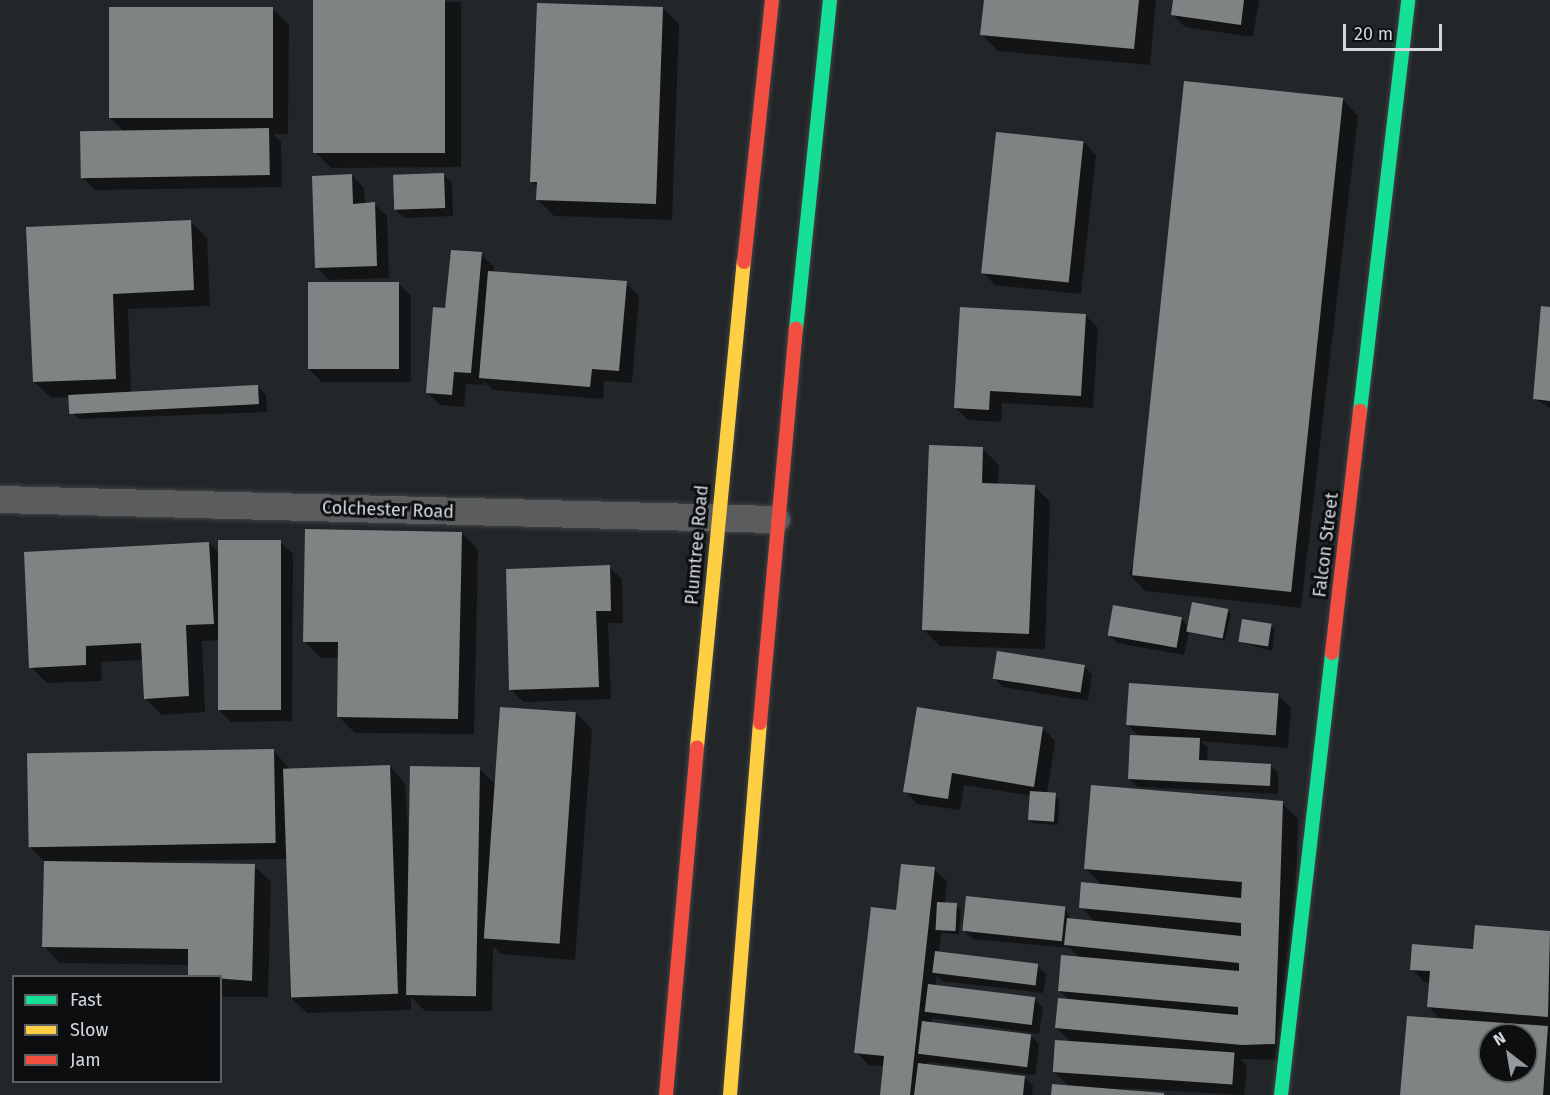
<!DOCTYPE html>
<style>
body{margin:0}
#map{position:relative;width:1550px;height:1095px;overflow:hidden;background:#232628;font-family:"Fira Sans",sans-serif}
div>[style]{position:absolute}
.shadow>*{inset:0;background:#0007}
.building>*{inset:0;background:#808384;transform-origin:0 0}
.roads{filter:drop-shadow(0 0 2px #414345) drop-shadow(0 0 2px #414345)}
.street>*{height:27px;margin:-13.5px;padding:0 13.5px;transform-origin:13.5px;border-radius:13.5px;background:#5a5c5e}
.fast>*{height:14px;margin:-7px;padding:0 7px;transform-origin:7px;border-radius:7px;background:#16e098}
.slow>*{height:14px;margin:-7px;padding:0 7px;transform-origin:7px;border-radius:7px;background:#ffcf43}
.jam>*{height:14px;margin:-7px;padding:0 7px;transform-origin:7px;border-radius:7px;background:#f24e42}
span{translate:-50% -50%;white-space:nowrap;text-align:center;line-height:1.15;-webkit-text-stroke:6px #0c0e10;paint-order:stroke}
.street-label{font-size:18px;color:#d5d8db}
.legend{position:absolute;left:12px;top:975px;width:210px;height:108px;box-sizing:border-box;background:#0c0e10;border:2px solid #5c5f61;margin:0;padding:8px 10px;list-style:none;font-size:18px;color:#d5d8db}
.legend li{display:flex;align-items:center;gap:12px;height:30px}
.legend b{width:30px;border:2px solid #5c5f61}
.north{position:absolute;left:1478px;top:1023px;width:60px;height:60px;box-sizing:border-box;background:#0c0e10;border:2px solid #5c5f61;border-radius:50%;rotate:329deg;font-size:16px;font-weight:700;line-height:24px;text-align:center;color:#d5d8db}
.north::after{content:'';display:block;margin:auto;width:21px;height:27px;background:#979a9c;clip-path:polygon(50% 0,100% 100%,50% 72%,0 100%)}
.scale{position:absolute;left:1343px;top:24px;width:99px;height:27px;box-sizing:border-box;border:3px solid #d5d8db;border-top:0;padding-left:8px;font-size:18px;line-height:21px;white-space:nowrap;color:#d5d8db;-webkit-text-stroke:4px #0c0e10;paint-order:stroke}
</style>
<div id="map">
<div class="shadow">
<i style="clip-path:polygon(315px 0,461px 2px,461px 167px,331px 168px,315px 152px)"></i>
<i style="clip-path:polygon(985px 0,1156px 0,1150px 65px,998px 51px,982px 35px)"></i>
<i style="clip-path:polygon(1174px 0,1259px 0,1253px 37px,1185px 27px,1172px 14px)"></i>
<i style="clip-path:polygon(663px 8px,679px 24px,672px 220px,554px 216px,537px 199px,538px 188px,532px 182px)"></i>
<i style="clip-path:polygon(272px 9px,289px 25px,288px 134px,273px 134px,281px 142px,282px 187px,95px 190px,83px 178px,124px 132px,110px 117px)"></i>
<i style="clip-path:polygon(1342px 99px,1358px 116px,1301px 608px,1145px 591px,1129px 574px)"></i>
<i style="clip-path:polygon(1084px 142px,1096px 155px,1081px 294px,995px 285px,982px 272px)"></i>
<i style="clip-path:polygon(443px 174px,452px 183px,453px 216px,404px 218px,395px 209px)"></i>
<i style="clip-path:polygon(352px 175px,364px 188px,365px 204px,374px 204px,387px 216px,389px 278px,329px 280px,317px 267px)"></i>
<i style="clip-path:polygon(190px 221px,207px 238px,210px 306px,128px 309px,131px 391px,257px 386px,266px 395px,267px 412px,79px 419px,70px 411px,70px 397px,51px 398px,34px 382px,28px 229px)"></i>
<i style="clip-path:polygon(481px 254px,494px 267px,493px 273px,626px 283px,639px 296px,632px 383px,604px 381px,603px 399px,493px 390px,484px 381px,483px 385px,466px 384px,464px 407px,440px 405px,427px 392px,447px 309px)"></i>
<i style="clip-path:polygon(398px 283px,411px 296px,411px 382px,322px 382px,309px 369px)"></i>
<i style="clip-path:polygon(1550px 308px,1550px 408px,1535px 399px)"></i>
<i style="clip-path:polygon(1085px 315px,1098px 328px,1093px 408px,1002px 403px,1001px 422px,968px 420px,955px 407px)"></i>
<i style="clip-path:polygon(982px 448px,999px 465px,998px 485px,1034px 486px,1050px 502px,1045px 649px,940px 646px,923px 629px)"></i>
<i style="clip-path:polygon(462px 533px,478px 550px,474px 734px,355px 733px,338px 716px,340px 658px,321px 658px,304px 641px)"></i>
<i style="clip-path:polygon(280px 542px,293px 554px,292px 721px,231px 722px,218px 709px,219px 640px,202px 641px,205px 712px,162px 715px,145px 698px,143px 660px,101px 662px,102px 681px,47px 683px,31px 667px,209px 543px,219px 553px)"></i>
<i style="clip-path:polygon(609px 567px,622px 579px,623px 623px,608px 623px,611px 699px,524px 702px,511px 690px)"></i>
<i style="clip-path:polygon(1227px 610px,1231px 614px,1225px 641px,1189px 631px,1184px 655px,1117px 643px,1109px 635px,1181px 619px,1189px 627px)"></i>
<i style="clip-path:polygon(1271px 626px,1275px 629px,1272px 651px,1240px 642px)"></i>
<i style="clip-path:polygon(1084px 666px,1092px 675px,1088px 701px,1003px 687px,995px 679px)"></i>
<i style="clip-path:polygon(1278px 695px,1291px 708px,1288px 748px,1201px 741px,1208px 748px,1207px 762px,1270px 765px,1278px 773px,1278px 794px,1138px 787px,1129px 779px,1140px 737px,1127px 724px)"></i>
<i style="clip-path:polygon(576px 713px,592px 730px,575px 960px,501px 954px,493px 947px,492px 1011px,425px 1011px,411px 997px,411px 1010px,307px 1013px,290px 997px,287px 859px,153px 861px,254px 866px,271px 882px,268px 997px,220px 997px,220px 976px,189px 976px,189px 965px,60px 963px,44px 946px,45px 862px,30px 847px,274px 751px,290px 769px,389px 766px,405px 783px,410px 865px,479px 769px,496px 785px)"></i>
<i style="clip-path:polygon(1043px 728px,1055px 741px,1047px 794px,1059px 799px,1058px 825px,1033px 823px,1029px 819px,1031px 796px,964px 785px,960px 810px,917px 804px,905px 791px)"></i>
<i style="clip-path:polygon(1282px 803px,1298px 819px,1291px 1060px,1240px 1059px,1247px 1066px,1244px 1095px,1119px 1088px,1166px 1095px,1053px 1095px,1069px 1086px,1054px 1072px,1071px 1042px,1056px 1028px,1070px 1001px,1059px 990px,1080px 958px,1070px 948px,973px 939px,964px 931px,1064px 907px,1072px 920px,1096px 923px,1081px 907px,1102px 885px,1085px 868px)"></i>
<i style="clip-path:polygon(934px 869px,947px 881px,945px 904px,961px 909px,959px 934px,941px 933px,939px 954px,1037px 966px,1046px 974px,1043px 993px,942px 981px,937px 975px,935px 986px,1034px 999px,1043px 1007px,1039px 1034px,932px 1018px,931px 1024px,1030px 1035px,1039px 1044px,1035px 1075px,927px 1062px,927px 1065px,1024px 1077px,1033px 1086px,1032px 1095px,881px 1095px,884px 1066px,869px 1065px,856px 1052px,898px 911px)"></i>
<i style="clip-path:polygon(evenodd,1476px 927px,1550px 933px,1550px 1095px,1402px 1095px,1442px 1020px,1428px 1006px,1431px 982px,1424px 982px,1412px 969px,1474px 951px,1476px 927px,1490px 1035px,1526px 1035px,1526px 1071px,1490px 1071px,1490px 1035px)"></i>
</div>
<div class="building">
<i style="left:313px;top:0;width:132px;height:153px"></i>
<i style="clip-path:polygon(984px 0,1139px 0,1134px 49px,980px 35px)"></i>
<i style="clip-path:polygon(1173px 0,1244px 0,1241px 25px,1171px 15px)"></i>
<i style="clip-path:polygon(537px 3px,663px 7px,656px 204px,536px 200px,537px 182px,530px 182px)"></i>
<i style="left:109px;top:7px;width:164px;height:111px"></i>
<i style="left:1184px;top:81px;width:160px;height:497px;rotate:6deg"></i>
<i style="left:269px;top:128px;width:47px;height:189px;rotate:89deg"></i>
<i style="left:996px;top:132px;width:88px;height:142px;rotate:6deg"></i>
<i style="left:444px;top:173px;width:35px;height:51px;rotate:88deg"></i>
<i style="clip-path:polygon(352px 174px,353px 204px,375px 202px,377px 266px,315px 268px,312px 176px)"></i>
<i style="clip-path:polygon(191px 220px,194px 290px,113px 294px,116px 379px,33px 382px,26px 227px)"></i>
<i style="clip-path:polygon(451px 250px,482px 252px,471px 373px,454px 372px,452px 395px,426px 393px,433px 307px,445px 308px)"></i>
<i style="clip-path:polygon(488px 271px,627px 281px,619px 371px,592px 369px,590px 387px,479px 378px)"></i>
<i style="left:399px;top:282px;width:87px;height:91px;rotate:90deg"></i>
<i style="clip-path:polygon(1541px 306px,1550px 307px,1550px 401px,1533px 399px)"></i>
<i style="clip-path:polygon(960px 307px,1086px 314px,1081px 396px,990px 391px,989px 410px,954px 408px)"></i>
<i style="left:258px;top:385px;width:19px;height:190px;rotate:87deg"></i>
<i style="clip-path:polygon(929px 445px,983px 447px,982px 483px,1035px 485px,1029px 634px,922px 630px)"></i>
<i style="clip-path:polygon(305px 529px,462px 532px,458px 719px,337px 717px,338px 642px,303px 642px)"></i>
<i style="left:218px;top:540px;width:63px;height:170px"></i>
<i style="clip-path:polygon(209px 542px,214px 624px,186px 625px,189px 696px,144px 699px,141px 643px,86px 646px,86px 665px,29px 668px,24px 552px)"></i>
<i style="clip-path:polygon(610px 565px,611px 611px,596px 611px,599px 687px,509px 690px,506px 569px)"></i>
<i style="left:1192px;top:602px;width:37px;height:30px;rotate:11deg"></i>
<i style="left:1113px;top:605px;width:70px;height:31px;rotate:10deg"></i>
<i style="left:1242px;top:619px;width:30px;height:23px;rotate:9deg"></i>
<i style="left:997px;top:651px;width:89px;height:28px;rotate:9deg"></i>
<i style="left:1129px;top:683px;width:150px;height:42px;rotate:4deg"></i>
<i style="left:500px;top:707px;width:76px;height:232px;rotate:4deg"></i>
<i style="clip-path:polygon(917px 707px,1043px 727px,1034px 787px,952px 773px,948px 799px,903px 792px)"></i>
<i style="clip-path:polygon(1130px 735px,1200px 738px,1199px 760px,1271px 764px,1270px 786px,1128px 779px)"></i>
<i style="left:274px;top:749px;width:94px;height:247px;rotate:89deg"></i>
<i style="left:390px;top:765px;width:229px;height:107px;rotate:88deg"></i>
<i style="left:410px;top:766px;width:70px;height:229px;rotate:1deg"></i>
<i style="clip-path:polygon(1091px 785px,1283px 801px,1275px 1044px,1242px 1045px,1055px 1028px,1058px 998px,1238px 1015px,1238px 1007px,1058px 991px,1061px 955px,1239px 971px,1239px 963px,1064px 945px,1067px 918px,1241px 936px,1241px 923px,1079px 908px,1081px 882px,1241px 898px,1242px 882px,1084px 869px)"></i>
<i style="left:1030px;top:791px;width:26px;height:29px;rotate:4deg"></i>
<i style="clip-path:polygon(44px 861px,255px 864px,252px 981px,188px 976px,188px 949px,42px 947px)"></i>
<i style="clip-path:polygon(901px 864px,935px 867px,910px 1095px,880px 1095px,884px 1056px,854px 1053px,871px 907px,896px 910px)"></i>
<i style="left:966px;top:896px;width:100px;height:35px;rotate:6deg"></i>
<i style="left:937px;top:902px;width:20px;height:28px;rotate:3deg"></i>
<i style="clip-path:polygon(1475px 925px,1550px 931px,1548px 1017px,1427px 1007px,1430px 971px,1410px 970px,1412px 944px,1473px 949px)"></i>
<i style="left:935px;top:951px;width:104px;height:22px;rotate:7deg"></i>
<i style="left:928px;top:984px;width:108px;height:28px;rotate:7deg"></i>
<i style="clip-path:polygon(evenodd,1407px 1016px,1548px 1026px,1543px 1095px,1400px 1095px,1407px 1016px,1490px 1035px,1526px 1035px,1526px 1071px,1490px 1071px,1490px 1035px)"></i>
<i style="left:922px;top:1021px;width:110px;height:33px;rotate:7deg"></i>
<i style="left:1055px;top:1040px;width:180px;height:32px;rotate:4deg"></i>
<i style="clip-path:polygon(918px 1063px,1025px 1076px,1023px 1095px,914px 1095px)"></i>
<i style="clip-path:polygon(1052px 1084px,1164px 1093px,1164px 1095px,1051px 1095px)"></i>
</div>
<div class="roads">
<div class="street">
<i style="left:0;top:499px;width:776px;rotate:1.48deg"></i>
</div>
<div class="fast">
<i style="left:796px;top:329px;width:331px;rotate:-84.1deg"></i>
<i style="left:1360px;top:411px;width:414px;rotate:-83.3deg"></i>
<i style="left:1281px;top:1095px;width:445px;rotate:-83.4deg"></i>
</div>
<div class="slow">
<i style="left:697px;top:747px;width:487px;rotate:-84.5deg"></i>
<i style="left:730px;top:1095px;width:373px;rotate:-85.4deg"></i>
</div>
<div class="jam">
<i style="left:744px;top:262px;width:263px;rotate:-83.9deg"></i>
<i style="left:1332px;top:653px;width:244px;rotate:-83.4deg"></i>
<i style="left:760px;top:723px;width:396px;rotate:-84.8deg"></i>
<i style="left:666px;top:1095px;width:349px;rotate:-84.9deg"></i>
</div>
</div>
<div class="street-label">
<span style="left:388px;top:510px;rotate:2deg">Colchester Road</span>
<span style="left:697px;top:545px;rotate:-85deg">Plumtree Road</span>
<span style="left:1326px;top:545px;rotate:-83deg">Falcon Street</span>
</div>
<ul class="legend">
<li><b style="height:8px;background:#16e098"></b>Fast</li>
<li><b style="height:8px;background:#ffcf43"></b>Slow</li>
<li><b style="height:8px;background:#f24e42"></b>Jam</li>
</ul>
<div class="north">N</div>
<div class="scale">20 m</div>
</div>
